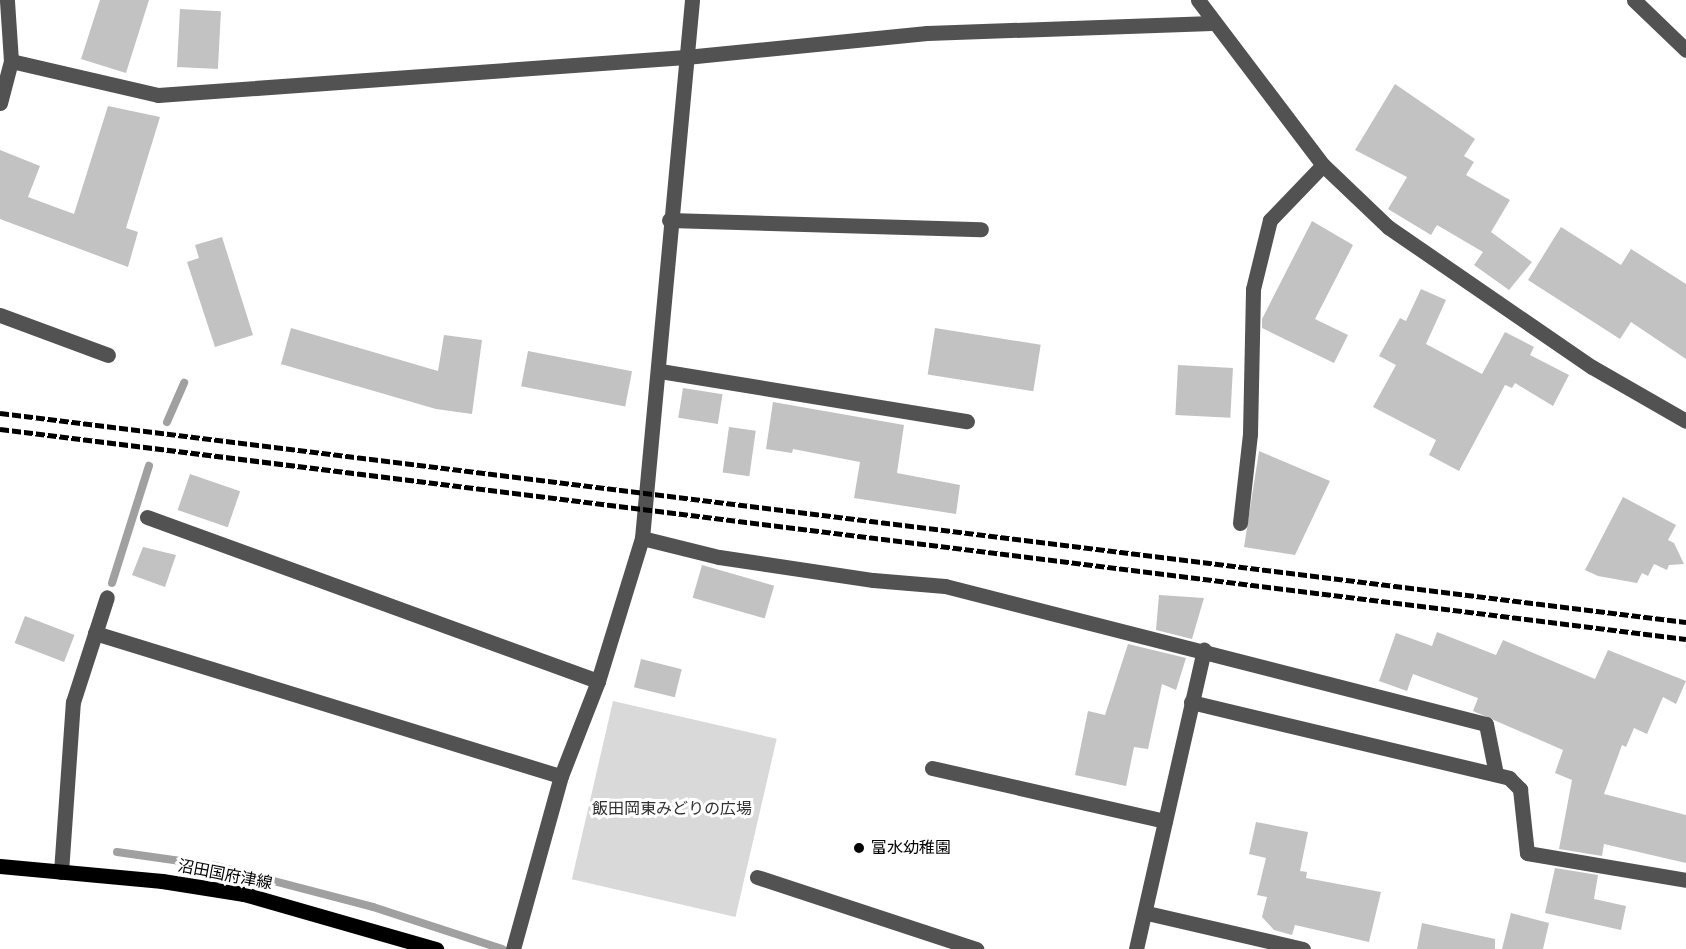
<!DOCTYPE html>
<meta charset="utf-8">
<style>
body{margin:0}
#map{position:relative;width:1686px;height:949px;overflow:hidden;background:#fff;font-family:"Roboto Condensed","Noto Sans JP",sans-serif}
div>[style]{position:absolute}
.green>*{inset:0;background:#d9d9d9;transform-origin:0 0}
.stream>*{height:8px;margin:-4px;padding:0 4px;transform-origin:4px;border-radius:4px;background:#a0a0a0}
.building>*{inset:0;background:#c2c2c2;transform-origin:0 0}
.minor>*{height:15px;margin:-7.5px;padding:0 7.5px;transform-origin:7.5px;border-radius:7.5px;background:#525252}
.major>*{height:15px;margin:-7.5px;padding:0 7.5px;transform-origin:7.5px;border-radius:7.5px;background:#000}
.rail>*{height:4.5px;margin-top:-2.25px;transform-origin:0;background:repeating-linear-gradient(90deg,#000 0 9px,transparent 0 12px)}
.dots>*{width:16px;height:16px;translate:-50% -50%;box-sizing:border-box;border:3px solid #fff;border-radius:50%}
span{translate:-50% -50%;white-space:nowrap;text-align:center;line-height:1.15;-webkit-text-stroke:6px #fff;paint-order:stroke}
.park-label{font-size:16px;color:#303030}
.poi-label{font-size:16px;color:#000}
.left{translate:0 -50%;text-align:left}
.street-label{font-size:16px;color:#000}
</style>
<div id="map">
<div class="green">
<i style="left:613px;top:701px;width:168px;height:183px;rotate:13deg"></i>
</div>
<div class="stream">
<i style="left:167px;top:422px;width:43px;rotate:-66.4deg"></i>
<i style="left:112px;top:583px;width:123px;rotate:-72.5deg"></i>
<i style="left:117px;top:852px;width:100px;rotate:8deg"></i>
<i style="left:216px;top:866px;width:162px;rotate:14.6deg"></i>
<i style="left:373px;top:907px;width:136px;rotate:18deg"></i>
</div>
<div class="building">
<i style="clip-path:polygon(100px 0,149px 0,126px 73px,81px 59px)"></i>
<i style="left:180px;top:9px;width:41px;height:58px;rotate:3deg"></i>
<i style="clip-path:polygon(1395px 84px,1475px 139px,1464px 156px,1474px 162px,1466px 175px,1510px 200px,1491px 232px,1532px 262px,1509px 290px,1474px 265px,1483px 252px,1437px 225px,1431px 235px,1388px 209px,1407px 177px,1355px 150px)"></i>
<i style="clip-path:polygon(108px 106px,160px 117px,126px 228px,138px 232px,128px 267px,0 219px,0 150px,40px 166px,28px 197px,74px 214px)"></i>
<i style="clip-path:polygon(1312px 221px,1353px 245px,1315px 319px,1348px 335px,1334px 363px,1262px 328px,1262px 319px)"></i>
<i style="clip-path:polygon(1561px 227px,1621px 265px,1631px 249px,1686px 284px,1686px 359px,1631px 322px,1620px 339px,1528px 280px)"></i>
<i style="clip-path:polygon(222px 237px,253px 335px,215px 347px,187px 262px,199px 258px,195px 245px)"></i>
<i style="clip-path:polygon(1421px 289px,1446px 300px,1426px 344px,1482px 374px,1505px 332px,1534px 347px,1530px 355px,1569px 375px,1553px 406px,1515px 383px,1512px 388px,1505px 385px,1459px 471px,1429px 455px,1436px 440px,1373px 407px,1396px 365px,1379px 356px,1400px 318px,1406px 321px)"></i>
<i style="clip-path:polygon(291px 328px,438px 371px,444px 335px,482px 340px,472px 414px,436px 409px,281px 364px)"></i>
<i style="left:935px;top:328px;width:107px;height:47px;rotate:9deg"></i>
<i style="left:528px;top:351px;width:106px;height:36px;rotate:11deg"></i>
<i style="left:1178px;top:365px;width:55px;height:50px;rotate:3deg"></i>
<i style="left:683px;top:388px;width:40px;height:30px;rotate:9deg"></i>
<i style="clip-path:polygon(773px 402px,904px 425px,897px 473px,960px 485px,956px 514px,854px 498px,860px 462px,793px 449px,792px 453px,766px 449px)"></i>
<i style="left:729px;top:427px;width:27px;height:46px;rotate:8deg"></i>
<i style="clip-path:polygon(1259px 451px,1330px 481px,1295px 555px,1244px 547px)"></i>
<i style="left:190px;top:474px;width:53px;height:38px;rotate:19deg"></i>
<i style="clip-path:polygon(1623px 497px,1676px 525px,1668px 540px,1674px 543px,1684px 564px,1669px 565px,1667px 570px,1654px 564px,1648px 576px,1642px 573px,1637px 583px,1598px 576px,1585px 570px)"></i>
<i style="clip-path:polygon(143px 547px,176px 555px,165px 587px,132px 575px)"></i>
<i style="left:702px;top:565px;width:75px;height:34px;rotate:16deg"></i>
<i style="clip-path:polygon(1159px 595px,1204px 598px,1192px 639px,1156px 630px)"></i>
<i style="left:25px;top:616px;width:53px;height:29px;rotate:21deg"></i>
<i style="clip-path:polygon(1437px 632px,1496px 655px,1503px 640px,1595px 679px,1608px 650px,1686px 681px,1676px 704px,1663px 697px,1647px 734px,1634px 728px,1626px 747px,1622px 745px,1604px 794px,1686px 815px,1686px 863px,1604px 844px,1602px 856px,1559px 849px,1572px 780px,1555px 773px,1563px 750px,1473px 711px,1478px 698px,1413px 674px,1407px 691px,1379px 681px,1396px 633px,1432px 646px)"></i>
<i style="clip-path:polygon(1128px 644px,1186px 658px,1176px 690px,1162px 684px,1148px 749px,1134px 747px,1126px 786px,1075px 775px,1088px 711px,1105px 715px)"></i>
<i style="left:641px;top:659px;width:42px;height:29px;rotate:14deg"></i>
<i style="clip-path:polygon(1256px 822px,1308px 832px,1300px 871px,1307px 872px,1306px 878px,1381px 892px,1369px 942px,1295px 925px,1292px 935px,1274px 930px,1262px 917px,1267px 897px,1257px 895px,1266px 858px,1249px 854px)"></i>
<i style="clip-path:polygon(1555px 868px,1598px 875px,1594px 899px,1626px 906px,1621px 930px,1545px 913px)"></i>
<i style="clip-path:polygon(1511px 913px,1549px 923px,1543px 949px,1502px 949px)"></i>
<i style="clip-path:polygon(1422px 923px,1495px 939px,1495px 949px,1417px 949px)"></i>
</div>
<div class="minor">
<i style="left:1198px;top:0;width:207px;rotate:52.9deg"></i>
<i style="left:1323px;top:165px;width:90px;rotate:43.6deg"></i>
<i style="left:1388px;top:227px;width:247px;rotate:34.5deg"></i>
<i style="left:1592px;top:367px;width:108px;rotate:29.9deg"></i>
<i style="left:1634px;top:0;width:72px;rotate:43.9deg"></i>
<i style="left:11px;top:61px;width:151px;rotate:13deg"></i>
<i style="left:158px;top:95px;width:529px;rotate:-4.12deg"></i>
<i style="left:686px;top:57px;width:242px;rotate:-5.7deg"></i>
<i style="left:927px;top:33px;width:285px;rotate:-2deg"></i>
<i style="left:0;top:103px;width:43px;rotate:-75.3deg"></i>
<i style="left:11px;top:61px;width:61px;rotate:-93.8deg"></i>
<i style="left:669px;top:220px;width:312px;rotate:1.7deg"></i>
<i style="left:0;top:315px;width:115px;rotate:20.3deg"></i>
<i style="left:660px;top:371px;width:311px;rotate:9.3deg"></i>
<i style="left:147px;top:517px;width:480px;rotate:20deg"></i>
<i style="left:1240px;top:523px;width:90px;rotate:-83.6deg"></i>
<i style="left:1250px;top:434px;width:145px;rotate:-88.8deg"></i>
<i style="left:1253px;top:289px;width:71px;rotate:-76.2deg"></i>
<i style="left:1270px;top:220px;width:76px;rotate:-46.1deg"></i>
<i style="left:642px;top:538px;width:79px;rotate:13.9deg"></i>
<i style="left:719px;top:557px;width:156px;rotate:8.5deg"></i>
<i style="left:873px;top:580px;width:72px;rotate:4.8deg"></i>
<i style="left:945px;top:586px;width:558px;rotate:14.31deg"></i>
<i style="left:1486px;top:724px;width:51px;rotate:78.7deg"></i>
<i style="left:95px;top:633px;width:487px;rotate:17.1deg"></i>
<i style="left:1191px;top:702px;width:327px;rotate:13.4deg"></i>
<i style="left:1509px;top:778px;width:16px;rotate:45deg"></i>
<i style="left:1520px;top:789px;width:64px;rotate:83.8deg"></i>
<i style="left:1527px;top:853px;width:161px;rotate:9.6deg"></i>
<i style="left:932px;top:768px;width:239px;rotate:12.8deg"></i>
<i style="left:61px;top:872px;width:170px;rotate:-86deg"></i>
<i style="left:73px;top:702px;width:110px;rotate:-72.1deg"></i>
<i style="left:757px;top:877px;width:231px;rotate:18.2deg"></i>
<i style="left:1147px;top:913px;width:160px;rotate:13deg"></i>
<i style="left:513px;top:949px;width:180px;rotate:-74.5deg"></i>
<i style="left:561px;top:776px;width:102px;rotate:-68.7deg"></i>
<i style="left:598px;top:681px;width:150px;rotate:-72.9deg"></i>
<i style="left:642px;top:538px;width:540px;rotate:-84.69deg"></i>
<i style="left:1136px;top:949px;width:307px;rotate:-77.2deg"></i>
</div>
<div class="major">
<i style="left:0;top:866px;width:163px;rotate:5.3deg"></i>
<i style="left:162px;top:881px;width:83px;rotate:9deg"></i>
<i style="left:244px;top:894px;width:200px;rotate:16deg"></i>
</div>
<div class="rail">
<i style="left:0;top:413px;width:1699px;rotate:7.07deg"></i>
<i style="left:0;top:429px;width:1699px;rotate:7.1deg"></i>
</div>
<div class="dots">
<i style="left:859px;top:848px;background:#000"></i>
</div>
<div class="park-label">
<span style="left:672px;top:809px">飯田岡東みどりの広場</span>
</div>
<div class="poi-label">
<span class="left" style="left:871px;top:848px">富水幼稚園</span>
</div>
<div class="street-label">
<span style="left:225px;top:875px;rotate:11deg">沼田国府津線</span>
</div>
</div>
